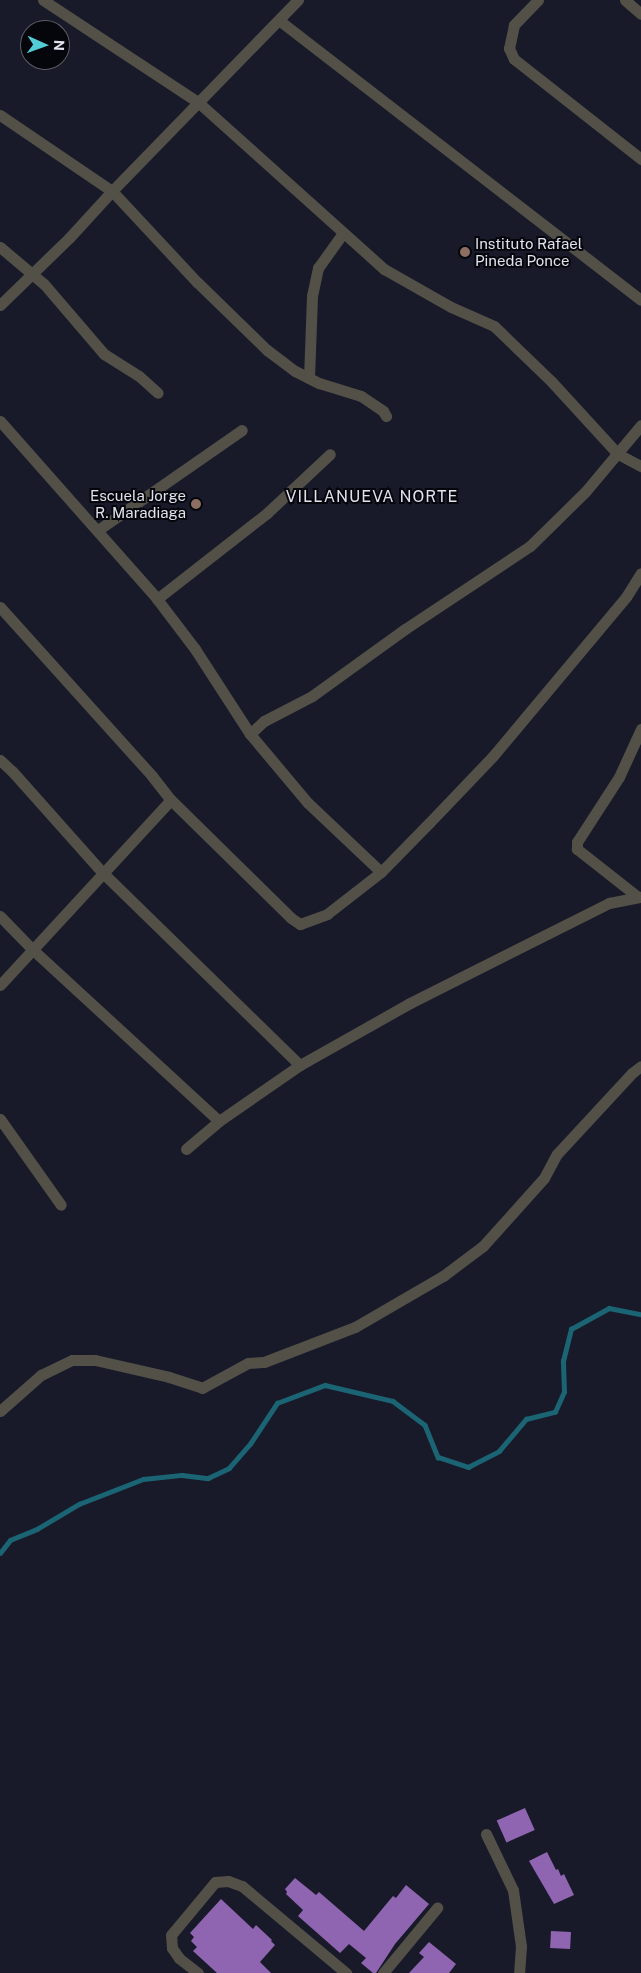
<!DOCTYPE html>
<style>
body{margin:0}
#map{position:relative;width:641px;height:1973px;overflow:hidden;background:#181a29;font-family:"Public Sans",sans-serif}
div>[style]{position:absolute}
.stream>*{height:4.5px;margin:-2.25px;padding:0 2.25px;transform-origin:2.25px;border-radius:2.25px;background:#1b6473}
.building>*{inset:0;background:#8f65b1;transform-origin:0 0}
.street>*{height:11px;margin:-5.5px;padding:0 5.5px;transform-origin:5.5px;border-radius:5.5px;background:#535048}
.dots>*{width:14px;height:14px;translate:-50% -50%;box-sizing:border-box;border:2px solid #05060b;border-radius:50%}
span{translate:-50% -50%;white-space:nowrap;text-align:center;line-height:1.15;-webkit-text-stroke:4px #05060b;paint-order:stroke}
.poi-label{font-size:15px;color:#e0e2ed}
.left{translate:0 -50%;text-align:left}
.right{translate:-100% -50%;text-align:right}
.neighbourhood-label{font-size:16px;color:#e0e2ed;letter-spacing:1px}
.north{position:absolute;left:20px;top:20px;width:50px;height:50px;box-sizing:border-box;background:#05060b;border:1px solid #5d5e65;border-radius:50%;rotate:92deg;font-size:14px;font-weight:700;line-height:20px;text-align:center;color:#e0e2ed}
.north::after{content:'';display:block;margin:auto;width:18px;height:22px;background:#52ccd6;clip-path:polygon(50% 0,100% 100%,50% 72%,0 100%)}
</style>
<div id="map">
<div class="stream">
<i style="left:0;top:1553px;width:16px;rotate:-52deg"></i>
<i style="left:10px;top:1540px;width:29px;rotate:-22deg"></i>
<i style="left:37px;top:1529px;width:49px;rotate:-30.8deg"></i>
<i style="left:79px;top:1504px;width:69px;rotate:-21.3deg"></i>
<i style="left:143px;top:1479px;width:39px;rotate:-6deg"></i>
<i style="left:182px;top:1475px;width:26px;rotate:7deg"></i>
<i style="left:208px;top:1478px;width:23px;rotate:-25deg"></i>
<i style="left:229px;top:1468px;width:32px;rotate:-49deg"></i>
<i style="left:250px;top:1444px;width:49px;rotate:-56.6deg"></i>
<i style="left:277px;top:1403px;width:51px;rotate:-20.6deg"></i>
<i style="left:325px;top:1385px;width:70px;rotate:13.2deg"></i>
<i style="left:393px;top:1401px;width:40px;rotate:37deg"></i>
<i style="left:425px;top:1425px;width:35px;rotate:68deg"></i>
<i style="left:438px;top:1457px;width:32px;rotate:18deg"></i>
<i style="left:468px;top:1467px;width:35px;rotate:-27deg"></i>
<i style="left:499px;top:1451px;width:42px;rotate:-49.8deg"></i>
<i style="left:526px;top:1419px;width:30px;rotate:-14deg"></i>
<i style="left:555px;top:1412px;width:22px;rotate:-66deg"></i>
<i style="left:564px;top:1392px;width:31px;rotate:-92deg"></i>
<i style="left:563px;top:1361px;width:33px;rotate:-76deg"></i>
<i style="left:571px;top:1329px;width:43px;rotate:-28.9deg"></i>
<i style="left:609px;top:1308px;width:33px;rotate:11deg"></i>
</div>
<div class="building">
<i style="left:525px;top:1808px;width:24px;height:31px;rotate:66deg"></i>
<i style="clip-path:polygon(547px 1852px,556px 1870px,558px 1869px,561px 1876px,564px 1874px,574px 1895px,554px 1904px,529px 1861px)"></i>
<i style="clip-path:polygon(295px 1878px,316px 1895px,319px 1892px,364px 1931px,393px 1896px,396px 1898px,406px 1885px,429px 1904px,395px 1944px,376px 1973px,373px 1973px,361px 1963px,366px 1958px,349px 1944px,340px 1953px,298px 1916px,303px 1910px,286px 1894px,287px 1892px,285px 1889px)"></i>
<i style="clip-path:polygon(221px 1899px,253px 1929px,256px 1925px,272px 1940px,271px 1941px,275px 1945px,260px 1962px,271px 1973px,217px 1973px,193px 1951px,197px 1947px,191px 1941px,194px 1937px,190px 1933px)"></i>
<i style="left:551px;top:1931px;width:20px;height:17px;rotate:3deg"></i>
<i style="clip-path:polygon(429px 1942px,456px 1964px,449px 1973px,409px 1973px,424px 1957px,419px 1953px)"></i>
</div>
<div class="street">
<i style="left:43px;top:0;width:187px;rotate:33.4deg"></i>
<i style="left:199px;top:103px;width:249px;rotate:41.9deg"></i>
<i style="left:384px;top:269px;width:77px;rotate:29.6deg"></i>
<i style="left:451px;top:307px;width:47px;rotate:23.8deg"></i>
<i style="left:494px;top:326px;width:79px;rotate:44deg"></i>
<i style="left:551px;top:381px;width:99px;rotate:47.5deg"></i>
<i style="left:618px;top:454px;width:26px;rotate:28deg"></i>
<i style="left:538px;top:0;width:35px;rotate:134deg"></i>
<i style="left:514px;top:25px;width:24px;rotate:102deg"></i>
<i style="left:509px;top:48px;width:12px;rotate:66deg"></i>
<i style="left:514px;top:59px;width:162px;rotate:38.2deg"></i>
<i style="left:625px;top:0;width:21px;rotate:41deg"></i>
<i style="left:280px;top:21px;width:456px;rotate:37.7deg"></i>
<i style="left:0;top:115px;width:135px;rotate:34.2deg"></i>
<i style="left:112px;top:191px;width:125px;rotate:47deg"></i>
<i style="left:197px;top:282px;width:98px;rotate:44.2deg"></i>
<i style="left:267px;top:350px;width:35px;rotate:37deg"></i>
<i style="left:295px;top:371px;width:27px;rotate:27deg"></i>
<i style="left:319px;top:383px;width:44px;rotate:17.2deg"></i>
<i style="left:361px;top:396px;width:27px;rotate:34deg"></i>
<i style="left:383px;top:411px;width:6px;rotate:59deg"></i>
<i style="left:0;top:247px;width:57px;rotate:40.1deg"></i>
<i style="left:44px;top:284px;width:92px;rotate:49.4deg"></i>
<i style="left:104px;top:354px;width:41px;rotate:32.2deg"></i>
<i style="left:139px;top:376px;width:25px;rotate:42deg"></i>
<i style="left:0;top:305px;width:96px;rotate:-44.2deg"></i>
<i style="left:69px;top:238px;width:64px;rotate:-47.5deg"></i>
<i style="left:112px;top:191px;width:267px;rotate:-45.8deg"></i>
<i style="left:309px;top:378px;width:82px;rotate:-87.9deg"></i>
<i style="left:312px;top:296px;width:29px;rotate:-78deg"></i>
<i style="left:318px;top:268px;width:43px;rotate:-54.5deg"></i>
<i style="left:0;top:421px;width:232px;rotate:48.5deg"></i>
<i style="left:154px;top:595px;width:68px;rotate:52.8deg"></i>
<i style="left:195px;top:649px;width:101px;rotate:57.1deg"></i>
<i style="left:250px;top:734px;width:90px;rotate:50deg"></i>
<i style="left:308px;top:803px;width:100px;rotate:43.4deg"></i>
<i style="left:98px;top:530px;width:175px;rotate:-34.8deg"></i>
<i style="left:157px;top:599px;width:140px;rotate:-38deg"></i>
<i style="left:267px;top:513px;width:86px;rotate:-43.1deg"></i>
<i style="left:0;top:607px;width:227px;rotate:48deg"></i>
<i style="left:152px;top:776px;width:31px;rotate:52deg"></i>
<i style="left:171px;top:800px;width:168px;rotate:44.5deg"></i>
<i style="left:291px;top:918px;width:11px;rotate:34deg"></i>
<i style="left:300px;top:924px;width:29px;rotate:-20deg"></i>
<i style="left:327px;top:914px;width:68px;rotate:-37.9deg"></i>
<i style="left:381px;top:872px;width:69px;rotate:-45.6deg"></i>
<i style="left:429px;top:823px;width:93px;rotate:-46.3deg"></i>
<i style="left:493px;top:756px;width:207px;rotate:-50.1deg"></i>
<i style="left:626px;top:597px;width:28px;rotate:-58deg"></i>
<i style="left:250px;top:734px;width:19px;rotate:-43deg"></i>
<i style="left:264px;top:721px;width:54px;rotate:-27.5deg"></i>
<i style="left:312px;top:696px;width:115px;rotate:-35.8deg"></i>
<i style="left:405px;top:629px;width:150px;rotate:-33.6deg"></i>
<i style="left:530px;top:546px;width:77px;rotate:-44.5deg"></i>
<i style="left:585px;top:492px;width:87px;rotate:-50.1deg"></i>
<i style="left:0;top:760px;width:16px;rotate:43deg"></i>
<i style="left:12px;top:771px;width:137px;rotate:48.3deg"></i>
<i style="left:103px;top:873px;width:275px;rotate:44.3deg"></i>
<i style="left:638px;top:897px;width:78px;rotate:-141.8deg"></i>
<i style="left:577px;top:849px;width:7px;rotate:-90deg"></i>
<i style="left:577px;top:842px;width:77px;rotate:-57.1deg"></i>
<i style="left:619px;top:777px;width:53px;rotate:-65.4deg"></i>
<i style="left:0;top:916px;width:46px;rotate:45.9deg"></i>
<i style="left:32px;top:949px;width:254px;rotate:42.6deg"></i>
<i style="left:0;top:985px;width:252px;rotate:-47.3deg"></i>
<i style="left:0;top:1119px;width:105px;rotate:54.7deg"></i>
<i style="left:186px;top:1149px;width:43px;rotate:-40.3deg"></i>
<i style="left:219px;top:1121px;width:98px;rotate:-34.7deg"></i>
<i style="left:300px;top:1065px;width:126px;rotate:-29.4deg"></i>
<i style="left:410px;top:1003px;width:223px;rotate:-26.7deg"></i>
<i style="left:609px;top:903px;width:33px;rotate:-11deg"></i>
<i style="left:0;top:1411px;width:55px;rotate:-41.3deg"></i>
<i style="left:41px;top:1375px;width:34px;rotate:-26deg"></i>
<i style="left:72px;top:1360px;width:23px"></i>
<i style="left:95px;top:1360px;width:76px;rotate:12.9deg"></i>
<i style="left:169px;top:1377px;width:35px;rotate:18deg"></i>
<i style="left:202px;top:1388px;width:52px;rotate:-28.5deg"></i>
<i style="left:248px;top:1363px;width:16px;rotate:-4deg"></i>
<i style="left:264px;top:1362px;width:97px;rotate:-21deg"></i>
<i style="left:355px;top:1327px;width:102px;rotate:-30.1deg"></i>
<i style="left:443px;top:1276px;width:50px;rotate:-36.9deg"></i>
<i style="left:483px;top:1246px;width:91px;rotate:-48.1deg"></i>
<i style="left:544px;top:1178px;width:27px;rotate:-62deg"></i>
<i style="left:557px;top:1154px;width:110px;rotate:-47.2deg"></i>
<i style="left:632px;top:1073px;width:11px;rotate:-38deg"></i>
<i style="left:486px;top:1834px;width:62px;rotate:64.3deg"></i>
<i style="left:513px;top:1890px;width:57px;rotate:81.9deg"></i>
<i style="left:521px;top:1946px;width:27px;rotate:94deg"></i>
<i style="left:198px;top:1973px;width:24px;rotate:-142deg"></i>
<i style="left:179px;top:1958px;width:12px;rotate:-125deg"></i>
<i style="left:172px;top:1948px;width:13px;rotate:-94deg"></i>
<i style="left:171px;top:1935px;width:69px;rotate:-50.3deg"></i>
<i style="left:215px;top:1882px;width:13px;rotate:-4deg"></i>
<i style="left:228px;top:1881px;width:15px;rotate:20deg"></i>
<i style="left:242px;top:1886px;width:136px;rotate:39.9deg"></i>
<i style="left:383px;top:1973px;width:85px;rotate:-50.3deg"></i>
</div>
<div class="dots">
<i style="left:465px;top:252px;background:#8d6e63"></i>
<i style="left:196px;top:504px;background:#8d6e63"></i>
</div>
<div class="poi-label">
<span class="left" style="left:475px;top:252px">Instituto Rafael<br>Pineda Ponce</span>
<span class="right" style="left:186px;top:504px">Escuela Jorge<br>R. Maradiaga</span>
</div>
<div class="neighbourhood-label">
<span style="left:372px;top:497px">VILLANUEVA NORTE</span>
</div>
<div class="north">N</div>
</div>
